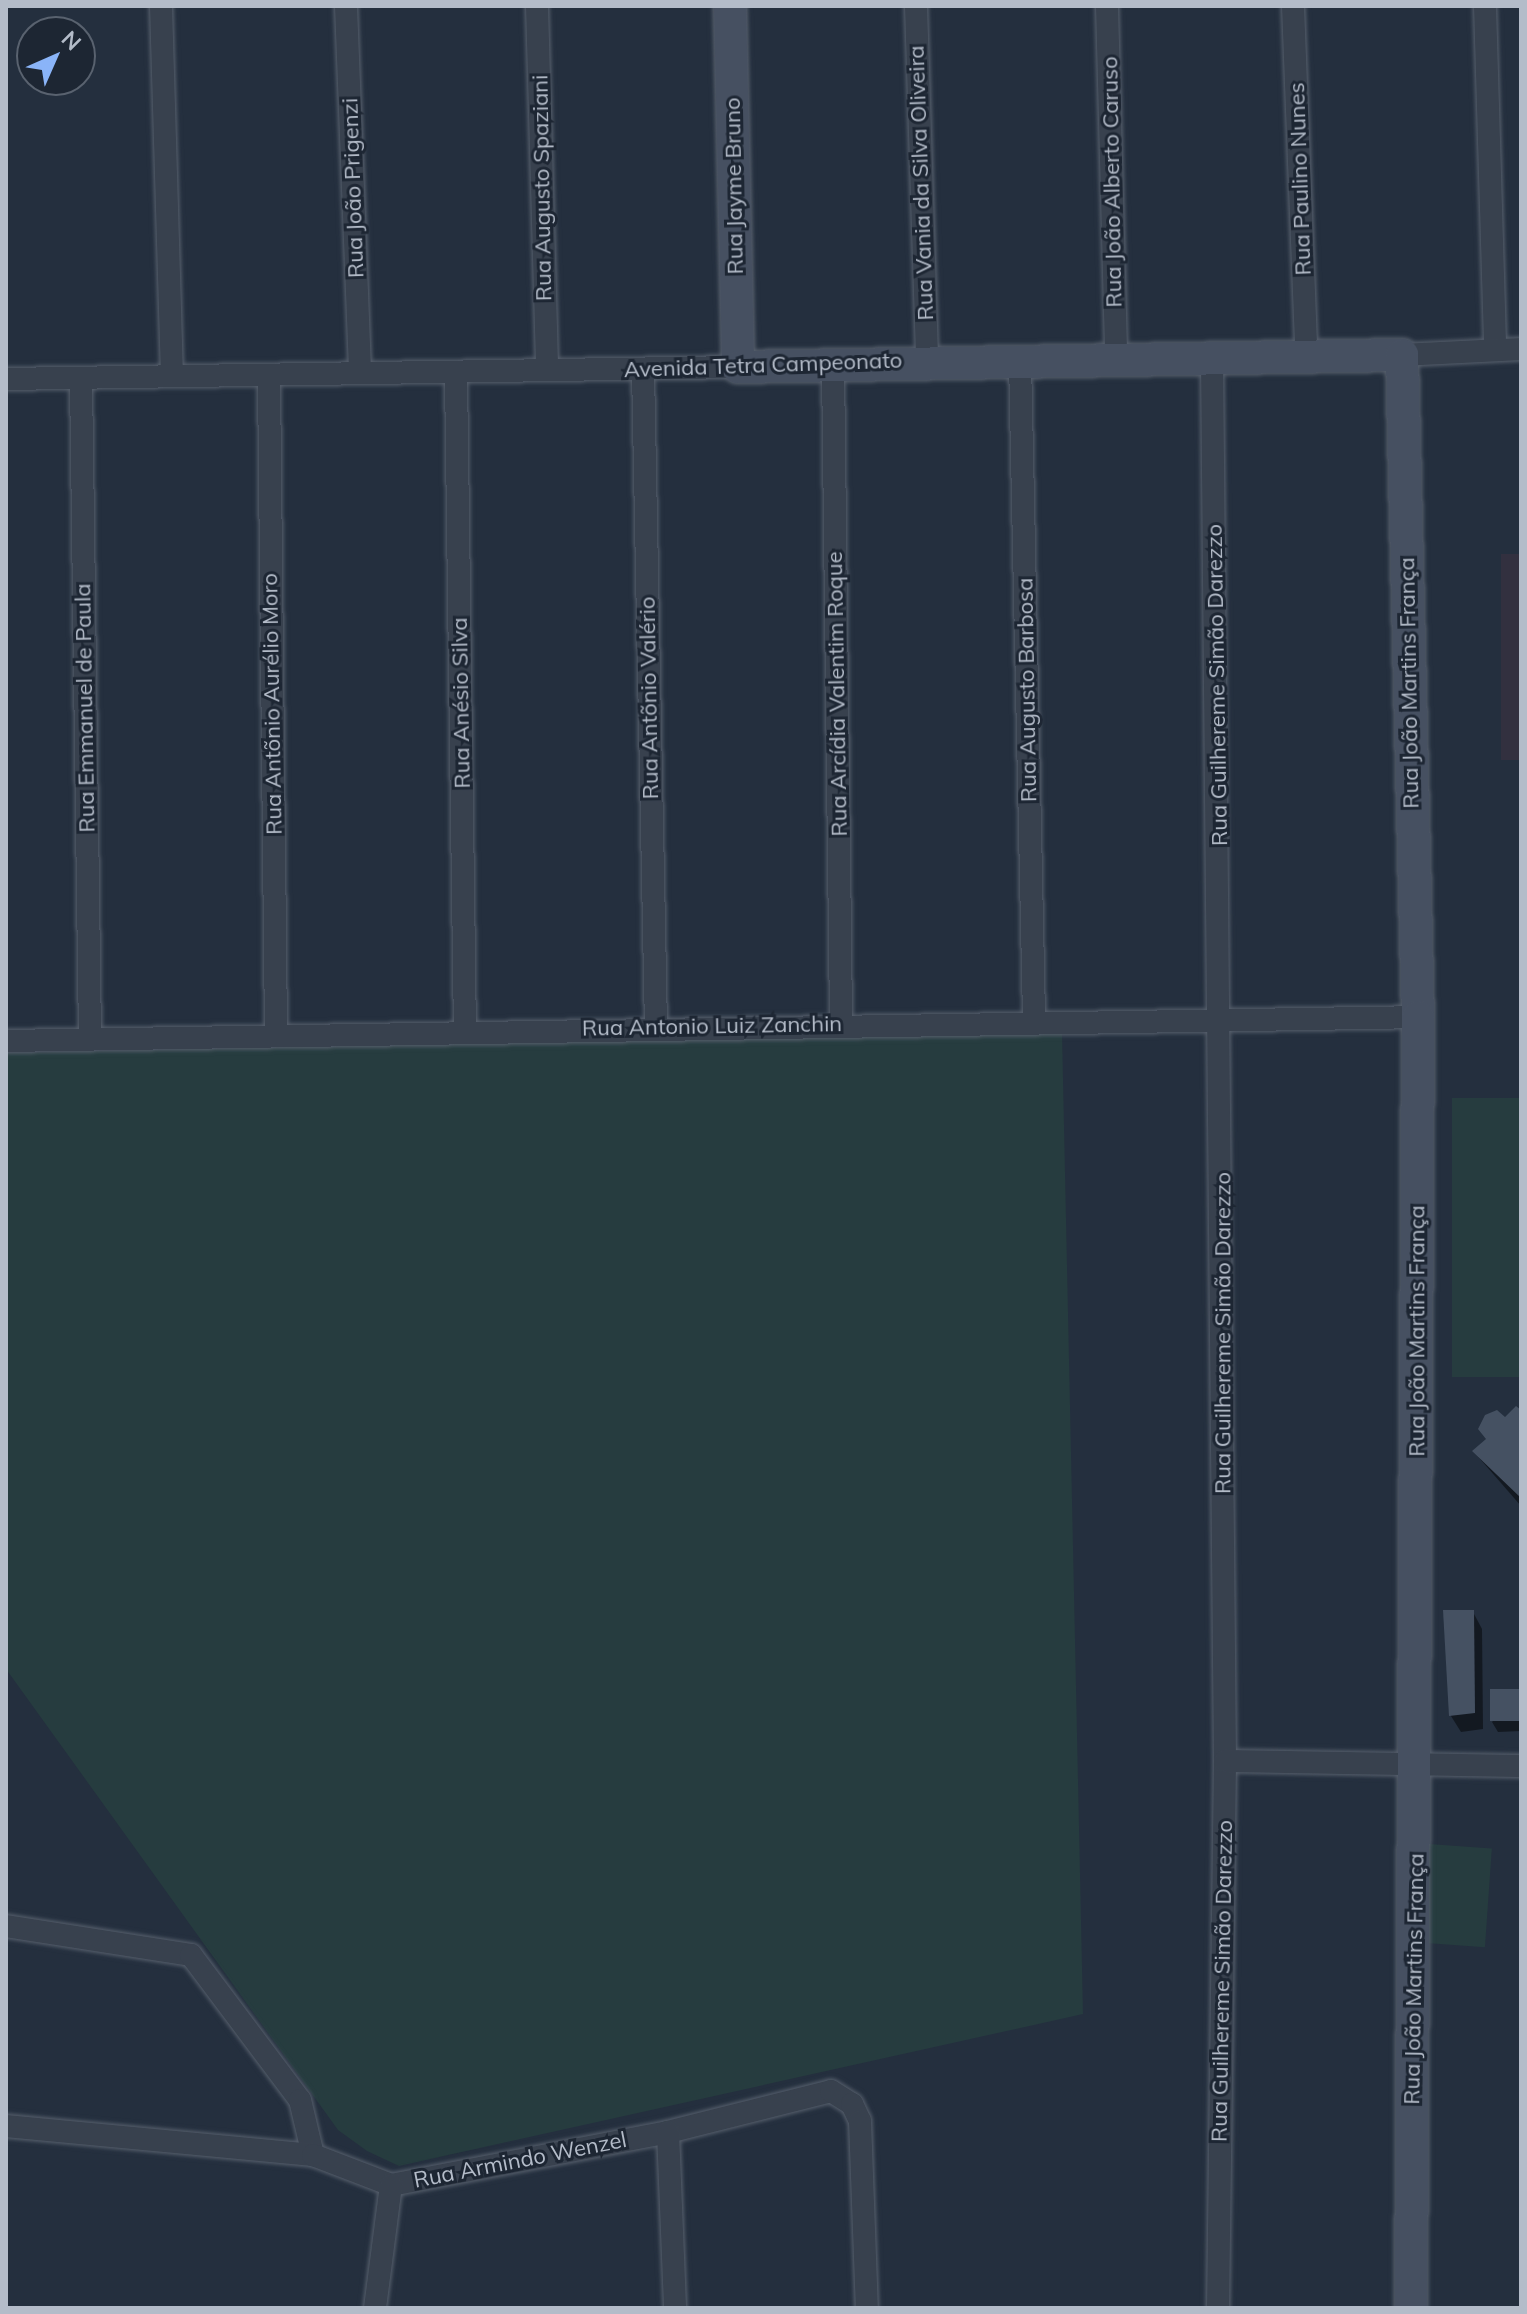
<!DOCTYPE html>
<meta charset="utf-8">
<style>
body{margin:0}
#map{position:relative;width:1527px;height:2314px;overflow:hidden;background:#242f3e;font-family:Mulish,sans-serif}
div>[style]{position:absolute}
.medical>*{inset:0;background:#32303f;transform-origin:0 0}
.green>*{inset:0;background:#263c3f;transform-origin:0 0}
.shadow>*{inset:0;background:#0007}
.building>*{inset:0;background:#455162;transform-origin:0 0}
.roads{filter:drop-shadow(0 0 2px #565f6c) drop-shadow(0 0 2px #565f6c)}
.minor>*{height:22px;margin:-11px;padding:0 11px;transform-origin:11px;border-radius:11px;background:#38414e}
.secondary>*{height:32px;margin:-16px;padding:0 16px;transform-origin:16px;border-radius:16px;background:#465061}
span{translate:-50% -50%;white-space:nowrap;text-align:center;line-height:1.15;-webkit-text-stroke:6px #1d2633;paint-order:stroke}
.street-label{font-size:22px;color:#b4bcc9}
.frame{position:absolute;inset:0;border:8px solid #b4bcc9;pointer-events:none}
.north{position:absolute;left:16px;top:16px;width:80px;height:80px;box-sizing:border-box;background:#1d2633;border:2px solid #59626f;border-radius:50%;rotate:45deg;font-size:22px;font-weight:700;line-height:32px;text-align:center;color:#b4bcc9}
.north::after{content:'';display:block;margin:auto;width:28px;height:36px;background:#8ab4f8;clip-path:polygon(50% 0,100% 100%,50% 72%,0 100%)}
</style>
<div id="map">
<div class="medical">
<i style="left:1501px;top:554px;width:20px;height:206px"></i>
</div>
<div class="green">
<i style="clip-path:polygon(1062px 1032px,1083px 2014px,399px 2166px,367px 2151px,338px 2130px,6px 1669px,6px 1053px)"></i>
<i style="left:1521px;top:1098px;width:279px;height:69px;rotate:90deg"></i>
<i style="left:1429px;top:1844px;width:63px;height:99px;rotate:4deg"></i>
</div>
<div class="shadow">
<i style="clip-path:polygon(1521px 1413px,1521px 1506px,1474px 1452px)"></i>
<i style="clip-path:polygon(1473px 1612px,1482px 1629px,1483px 1729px,1461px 1732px,1451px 1716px)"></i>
<i style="clip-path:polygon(1521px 1691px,1521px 1731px,1498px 1732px,1492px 1722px)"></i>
</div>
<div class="building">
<i style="clip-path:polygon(1516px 1406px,1521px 1410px,1521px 1498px,1472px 1451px,1486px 1439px,1478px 1429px,1485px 1415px,1497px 1410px,1505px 1417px)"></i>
<i style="clip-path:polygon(1443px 1610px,1474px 1610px,1475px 1713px,1449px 1716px)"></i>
<i style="left:1521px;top:1689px;width:32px;height:31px;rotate:90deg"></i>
</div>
<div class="roads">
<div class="minor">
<i style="left:161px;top:6px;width:369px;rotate:88.3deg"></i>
<i style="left:346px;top:6px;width:365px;rotate:87.8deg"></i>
<i style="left:537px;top:6px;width:364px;rotate:88.4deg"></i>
<i style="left:916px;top:6px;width:354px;rotate:88.2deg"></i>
<i style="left:1107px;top:6px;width:351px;rotate:88.5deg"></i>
<i style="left:1293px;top:6px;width:346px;rotate:87.8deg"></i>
<i style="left:1485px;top:6px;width:343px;rotate:88.3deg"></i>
<i style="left:1402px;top:355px;width:119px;rotate:-2.9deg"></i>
<i style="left:1212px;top:358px;width:1403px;rotate:89.47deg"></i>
<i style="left:1225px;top:1761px;width:547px;rotate:90.73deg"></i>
<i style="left:1020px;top:360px;width:660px;rotate:88.78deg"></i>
<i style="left:833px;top:364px;width:659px;rotate:89.3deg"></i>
<i style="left:643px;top:369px;width:658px;rotate:88.87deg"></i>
<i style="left:456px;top:374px;width:657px;rotate:89.22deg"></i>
<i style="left:269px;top:377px;width:654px;rotate:89.39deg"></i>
<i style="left:81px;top:378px;width:661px;rotate:89.22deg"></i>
<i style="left:6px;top:379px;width:732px;rotate:-0.94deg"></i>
<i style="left:6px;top:1041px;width:1412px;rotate:-0.97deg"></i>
<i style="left:1225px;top:1761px;width:296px;rotate:1deg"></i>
<i style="left:6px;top:1926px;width:187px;rotate:8.9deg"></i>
<i style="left:191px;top:1955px;width:181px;rotate:53.1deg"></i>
<i style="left:300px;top:2100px;width:57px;rotate:76.7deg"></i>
<i style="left:6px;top:2126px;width:308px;rotate:5.4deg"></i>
<i style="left:313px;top:2155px;width:84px;rotate:21deg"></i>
<i style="left:391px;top:2185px;width:282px;rotate:-10.8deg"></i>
<i style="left:668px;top:2132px;width:168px;rotate:-14.1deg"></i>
<i style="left:831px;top:2091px;width:25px;rotate:32deg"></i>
<i style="left:852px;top:2104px;width:19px;rotate:65deg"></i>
<i style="left:860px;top:2121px;width:187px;rotate:87.9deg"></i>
<i style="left:668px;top:2132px;width:176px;rotate:87.7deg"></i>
<i style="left:375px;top:2308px;width:124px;rotate:-82.6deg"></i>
</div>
<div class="secondary">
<i style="left:730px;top:6px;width:361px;rotate:88.7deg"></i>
<i style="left:738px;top:367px;width:664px;rotate:-1.04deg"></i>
<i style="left:1402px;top:355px;width:662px;rotate:88.62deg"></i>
<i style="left:1418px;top:1017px;width:1291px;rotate:90.31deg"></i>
</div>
</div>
<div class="street-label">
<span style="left:1300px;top:179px;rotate:-92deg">Rua Paulino Nunes</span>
<span style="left:1112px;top:182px;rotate:-91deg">Rua João Alberto Caruso</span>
<span style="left:921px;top:183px;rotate:-92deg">Rua Vania da Silva Oliveira</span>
<span style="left:734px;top:186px;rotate:-91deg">Rua Jayme Bruno</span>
<span style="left:353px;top:188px;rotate:-92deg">Rua João Prigenzi</span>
<span style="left:542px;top:188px;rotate:-91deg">Rua Augusto Spaziani</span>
<span style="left:763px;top:365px;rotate:-2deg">Avenida Tetra Campeonato</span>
<span style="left:1409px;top:683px;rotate:-91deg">Rua João Martins França</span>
<span style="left:1217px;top:685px;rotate:-91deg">Rua Guilhereme Simão Darezzo</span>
<span style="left:1027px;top:690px;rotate:-91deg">Rua Augusto Barbosa</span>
<span style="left:837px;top:694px;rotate:-91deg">Rua Arcídia Valentim Roque</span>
<span style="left:649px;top:698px;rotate:-91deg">Rua Antõnio Valério</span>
<span style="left:461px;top:703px;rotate:-91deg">Rua Anésio Silva</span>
<span style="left:272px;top:704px;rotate:-91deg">Rua Antõnio Aurélio Moro</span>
<span style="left:85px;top:708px;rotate:-91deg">Rua Emmanuel de Paula</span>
<span style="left:712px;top:1026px;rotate:-1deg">Rua Antonio Luiz Zanchin</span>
<span style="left:1417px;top:1331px;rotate:-90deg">Rua João Martins França</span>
<span style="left:1223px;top:1333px;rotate:-90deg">Rua Guilhereme Simão Darezzo</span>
<span style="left:1414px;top:1979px;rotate:-89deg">Rua João Martins França</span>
<span style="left:1222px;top:1981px;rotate:-89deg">Rua Guilhereme Simão Darezzo</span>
<span style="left:520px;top:2160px;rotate:-11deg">Rua Armindo Wenzel</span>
</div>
<div class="frame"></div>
<div class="north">N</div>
</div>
